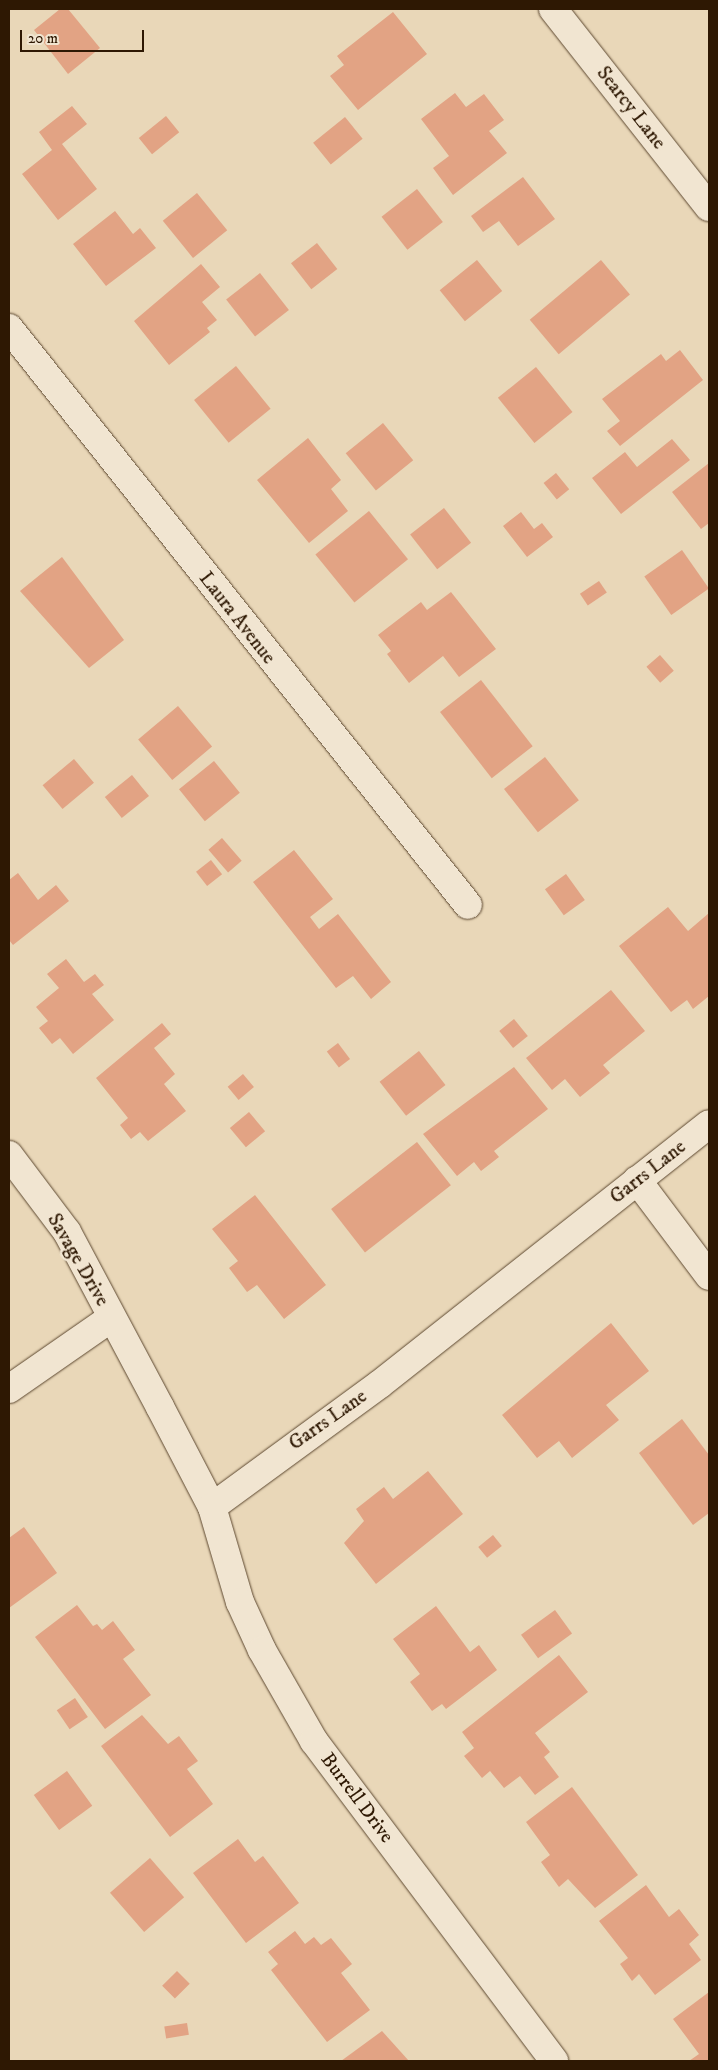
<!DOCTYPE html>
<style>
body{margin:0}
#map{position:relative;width:718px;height:2070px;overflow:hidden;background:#e9d7b8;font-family:"IM FELL DW Pica",serif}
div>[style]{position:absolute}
.building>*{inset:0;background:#e2a384;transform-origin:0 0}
.roads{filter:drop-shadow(0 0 1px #5d4830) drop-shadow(0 0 1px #5d4830)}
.street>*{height:28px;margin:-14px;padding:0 14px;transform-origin:14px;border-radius:14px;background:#f1e5d1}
span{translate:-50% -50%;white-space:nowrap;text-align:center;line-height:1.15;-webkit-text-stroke:5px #f1e5d1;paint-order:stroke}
.street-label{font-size:20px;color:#2e1803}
.frame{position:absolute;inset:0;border:10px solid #2e1803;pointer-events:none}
.scale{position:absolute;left:20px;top:30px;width:124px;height:22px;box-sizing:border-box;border:2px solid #2e1803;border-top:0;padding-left:6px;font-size:15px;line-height:18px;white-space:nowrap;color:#2e1803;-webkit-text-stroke:4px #f1e5d1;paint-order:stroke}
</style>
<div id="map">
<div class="building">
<i style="clip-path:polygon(60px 9px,68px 9px,100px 48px,68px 74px,34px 30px)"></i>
<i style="clip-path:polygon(393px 12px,427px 54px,358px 110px,330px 76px,344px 65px,337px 56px)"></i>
<i style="clip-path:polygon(455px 93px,466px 107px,484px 94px,504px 120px,489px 131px,507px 153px,453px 195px,433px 168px,449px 156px,421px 119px)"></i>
<i style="clip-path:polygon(72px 106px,87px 124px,62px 144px,97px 189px,58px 220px,22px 174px,52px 150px,39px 132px)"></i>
<i style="left:166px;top:116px;width:21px;height:35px;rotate:51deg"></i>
<i style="left:345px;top:117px;width:28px;height:41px;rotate:51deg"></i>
<i style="clip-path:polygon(523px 177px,555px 219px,518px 246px,499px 221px,483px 232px,471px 216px)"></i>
<i style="left:417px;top:189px;width:42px;height:45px;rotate:52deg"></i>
<i style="left:197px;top:193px;width:48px;height:44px;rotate:51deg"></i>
<i style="clip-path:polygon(115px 211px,133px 234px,140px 228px,156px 248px,106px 286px,73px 244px)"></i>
<i style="left:317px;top:243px;width:33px;height:33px;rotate:52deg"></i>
<i style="left:477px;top:260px;width:40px;height:48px;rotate:51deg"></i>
<i style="left:601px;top:260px;width:45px;height:93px;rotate:50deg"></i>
<i style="clip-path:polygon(201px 264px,220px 287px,202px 302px,217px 320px,207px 328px,210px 332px,169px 365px,134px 321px)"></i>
<i style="left:260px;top:273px;width:47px;height:43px;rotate:52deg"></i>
<i style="clip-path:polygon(680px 350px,703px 380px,620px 446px,607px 431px,620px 421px,602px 399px,661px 354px,666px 361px)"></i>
<i style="left:236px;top:366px;width:55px;height:54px;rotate:51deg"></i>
<i style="left:536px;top:367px;width:58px;height:49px;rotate:51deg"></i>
<i style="left:383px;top:423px;width:48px;height:48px;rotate:51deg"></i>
<i style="clip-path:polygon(308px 438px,341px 480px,331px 489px,348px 511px,309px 543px,257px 480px)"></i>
<i style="clip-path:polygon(672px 439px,690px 460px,621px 514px,592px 478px,625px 452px,637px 467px)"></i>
<i style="clip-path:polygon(709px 463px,709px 523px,701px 529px,672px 492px)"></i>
<i style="left:556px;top:473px;width:21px;height:16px;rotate:51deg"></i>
<i style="left:444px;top:508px;width:44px;height:43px;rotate:52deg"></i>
<i style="left:369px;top:511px;width:62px;height:69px;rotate:51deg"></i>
<i style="clip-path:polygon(521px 512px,534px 529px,542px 523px,553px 537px,527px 557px,503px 526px)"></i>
<i style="left:682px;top:550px;width:47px;height:46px;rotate:55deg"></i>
<i style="clip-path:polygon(62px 557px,124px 640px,89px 668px,20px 591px)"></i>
<i style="left:599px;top:581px;width:14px;height:23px;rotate:56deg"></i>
<i style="clip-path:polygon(451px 592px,496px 649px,459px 677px,443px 656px,409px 683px,387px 654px,391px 651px,378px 635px,421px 602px,427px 610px)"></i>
<i style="left:660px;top:655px;width:21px;height:18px;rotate:49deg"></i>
<i style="left:481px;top:680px;width:84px;height:52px;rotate:52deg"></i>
<i style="left:178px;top:706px;width:53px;height:52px;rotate:50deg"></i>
<i style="left:545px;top:757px;width:55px;height:52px;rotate:52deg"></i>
<i style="left:74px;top:759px;width:31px;height:41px;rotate:50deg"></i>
<i style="left:214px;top:761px;width:41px;height:45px;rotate:51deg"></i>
<i style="left:132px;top:775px;width:27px;height:35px;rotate:51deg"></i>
<i style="left:222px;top:838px;width:30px;height:18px;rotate:49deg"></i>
<i style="clip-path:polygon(294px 850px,333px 899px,310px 917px,319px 929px,338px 914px,391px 982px,371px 999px,353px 976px,336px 988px,253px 882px)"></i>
<i style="left:211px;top:860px;width:18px;height:19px;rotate:52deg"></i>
<i style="clip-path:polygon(18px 873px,38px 900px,56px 885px,69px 901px,13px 945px,9px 940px,9px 880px)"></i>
<i style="left:566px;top:874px;width:32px;height:26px;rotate:54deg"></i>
<i style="clip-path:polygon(668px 907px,688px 931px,709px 913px,709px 996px,693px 1009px,687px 1000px,671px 1012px,619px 946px)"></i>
<i style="clip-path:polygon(66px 959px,84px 982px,95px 974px,104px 985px,92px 994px,114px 1020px,73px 1054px,60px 1038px,52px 1044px,39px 1028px,48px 1021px,36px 1007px,59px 988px,47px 974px)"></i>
<i style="clip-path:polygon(611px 990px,645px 1031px,603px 1065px,610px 1073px,580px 1097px,565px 1079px,552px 1090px,526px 1058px)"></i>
<i style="left:514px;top:1019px;width:22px;height:19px;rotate:51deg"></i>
<i style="clip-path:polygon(162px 1023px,171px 1034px,154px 1048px,175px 1074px,164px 1084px,186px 1111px,148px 1141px,140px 1132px,131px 1139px,120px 1125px,128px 1118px,96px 1078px)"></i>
<i style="left:338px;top:1043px;width:20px;height:14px;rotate:53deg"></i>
<i style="left:419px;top:1051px;width:43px;height:50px;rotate:52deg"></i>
<i style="clip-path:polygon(514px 1067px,548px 1109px,494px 1151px,499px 1157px,481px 1171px,474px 1162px,457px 1176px,423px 1134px)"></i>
<i style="left:243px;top:1074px;width:17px;height:20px;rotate:50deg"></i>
<i style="left:249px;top:1112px;width:25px;height:25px;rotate:50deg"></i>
<i style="left:417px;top:1142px;width:55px;height:109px;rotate:52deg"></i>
<i style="clip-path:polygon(255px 1195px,326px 1285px,284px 1319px,257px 1285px,247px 1292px,229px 1268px,238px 1261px,212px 1229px)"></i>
<i style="clip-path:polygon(611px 1323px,649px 1371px,606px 1405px,619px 1420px,572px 1458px,559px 1441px,537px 1458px,502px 1415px)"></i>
<i style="clip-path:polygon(682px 1419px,709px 1455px,709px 1513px,693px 1525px,639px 1453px)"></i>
<i style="clip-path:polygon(428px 1471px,463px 1514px,376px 1584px,344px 1543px,364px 1521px,356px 1509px,384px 1487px,393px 1499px)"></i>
<i style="clip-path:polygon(24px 1527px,57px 1573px,9px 1608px,9px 1538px)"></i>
<i style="left:493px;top:1535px;width:14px;height:19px;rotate:51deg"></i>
<i style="clip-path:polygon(77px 1605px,93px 1626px,97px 1624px,102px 1630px,113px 1621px,135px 1650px,123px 1659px,151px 1695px,105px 1729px,35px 1637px)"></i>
<i style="clip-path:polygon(436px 1606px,470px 1652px,479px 1645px,497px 1670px,446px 1709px,442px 1704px,432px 1711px,410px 1682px,420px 1674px,393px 1639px)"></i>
<i style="left:555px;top:1610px;width:29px;height:42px;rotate:54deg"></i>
<i style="clip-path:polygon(559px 1655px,588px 1692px,535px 1733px,550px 1752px,544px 1757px,559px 1777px,535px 1795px,520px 1776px,504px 1788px,490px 1771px,482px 1778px,464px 1756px,474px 1748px,462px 1732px)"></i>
<i style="left:75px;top:1698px;width:23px;height:22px;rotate:56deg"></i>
<i style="clip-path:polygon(142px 1715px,168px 1744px,179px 1736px,198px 1761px,187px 1769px,213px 1804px,170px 1837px,101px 1746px)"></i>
<i style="left:67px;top:1771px;width:43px;height:41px;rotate:54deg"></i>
<i style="clip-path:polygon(572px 1787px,638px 1875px,595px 1908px,568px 1879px,559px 1887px,541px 1862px,550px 1855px,526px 1822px)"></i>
<i style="clip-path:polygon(238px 1839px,255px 1862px,263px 1856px,299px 1903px,246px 1943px,193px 1873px)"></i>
<i style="left:150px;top:1858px;width:52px;height:53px;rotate:49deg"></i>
<i style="clip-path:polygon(646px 1885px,669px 1917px,679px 1909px,699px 1935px,689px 1944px,701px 1960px,655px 1995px,639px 1974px,632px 1981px,620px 1964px,628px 1958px,599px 1921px)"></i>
<i style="clip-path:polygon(295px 1931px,305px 1944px,314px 1937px,321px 1945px,331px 1938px,352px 1964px,341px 1973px,370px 2010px,327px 2042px,271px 1970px,278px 1964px,268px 1952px)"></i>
<i style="left:177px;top:1971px;width:18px;height:21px;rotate:45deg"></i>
<i style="clip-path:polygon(709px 1992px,709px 2061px,689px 2061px,699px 2054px,673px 2019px)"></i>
<i style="left:187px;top:2023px;width:12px;height:23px;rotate:81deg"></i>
<i style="clip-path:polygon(382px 2031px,409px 2061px,341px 2061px)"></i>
</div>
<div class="roads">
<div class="street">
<i style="left:553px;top:9px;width:252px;rotate:51.8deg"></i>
<i style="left:9px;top:328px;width:737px;rotate:51.5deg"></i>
<i style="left:9px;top:1155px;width:96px;rotate:53deg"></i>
<i style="left:67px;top:1232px;width:198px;rotate:62deg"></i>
<i style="left:160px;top:1407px;width:113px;rotate:62.5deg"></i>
<i style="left:212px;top:1507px;width:99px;rotate:73.6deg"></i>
<i style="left:240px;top:1602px;width:53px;rotate:65.4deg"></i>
<i style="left:262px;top:1650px;width:105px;rotate:60.3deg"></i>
<i style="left:314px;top:1741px;width:400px;rotate:53.1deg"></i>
<i style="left:637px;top:1180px;width:120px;rotate:53.1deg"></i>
<i style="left:9px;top:1389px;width:124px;rotate:-34.8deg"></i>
<i style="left:212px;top:1507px;width:208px;rotate:-36.2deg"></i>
<i style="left:380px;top:1384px;width:419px;rotate:-38.3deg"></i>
</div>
</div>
<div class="street-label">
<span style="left:631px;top:108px;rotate:52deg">Searcy Lane</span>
<span style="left:237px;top:618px;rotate:52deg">Laura Avenue</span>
<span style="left:648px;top:1172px;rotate:-38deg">Garrs Lane</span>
<span style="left:78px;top:1260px;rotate:60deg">Savage Drive</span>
<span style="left:328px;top:1420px;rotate:-35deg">Garrs Lane</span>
<span style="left:357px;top:1798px;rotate:53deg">Burrell Drive</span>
</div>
<div class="frame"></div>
<div class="scale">20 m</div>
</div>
